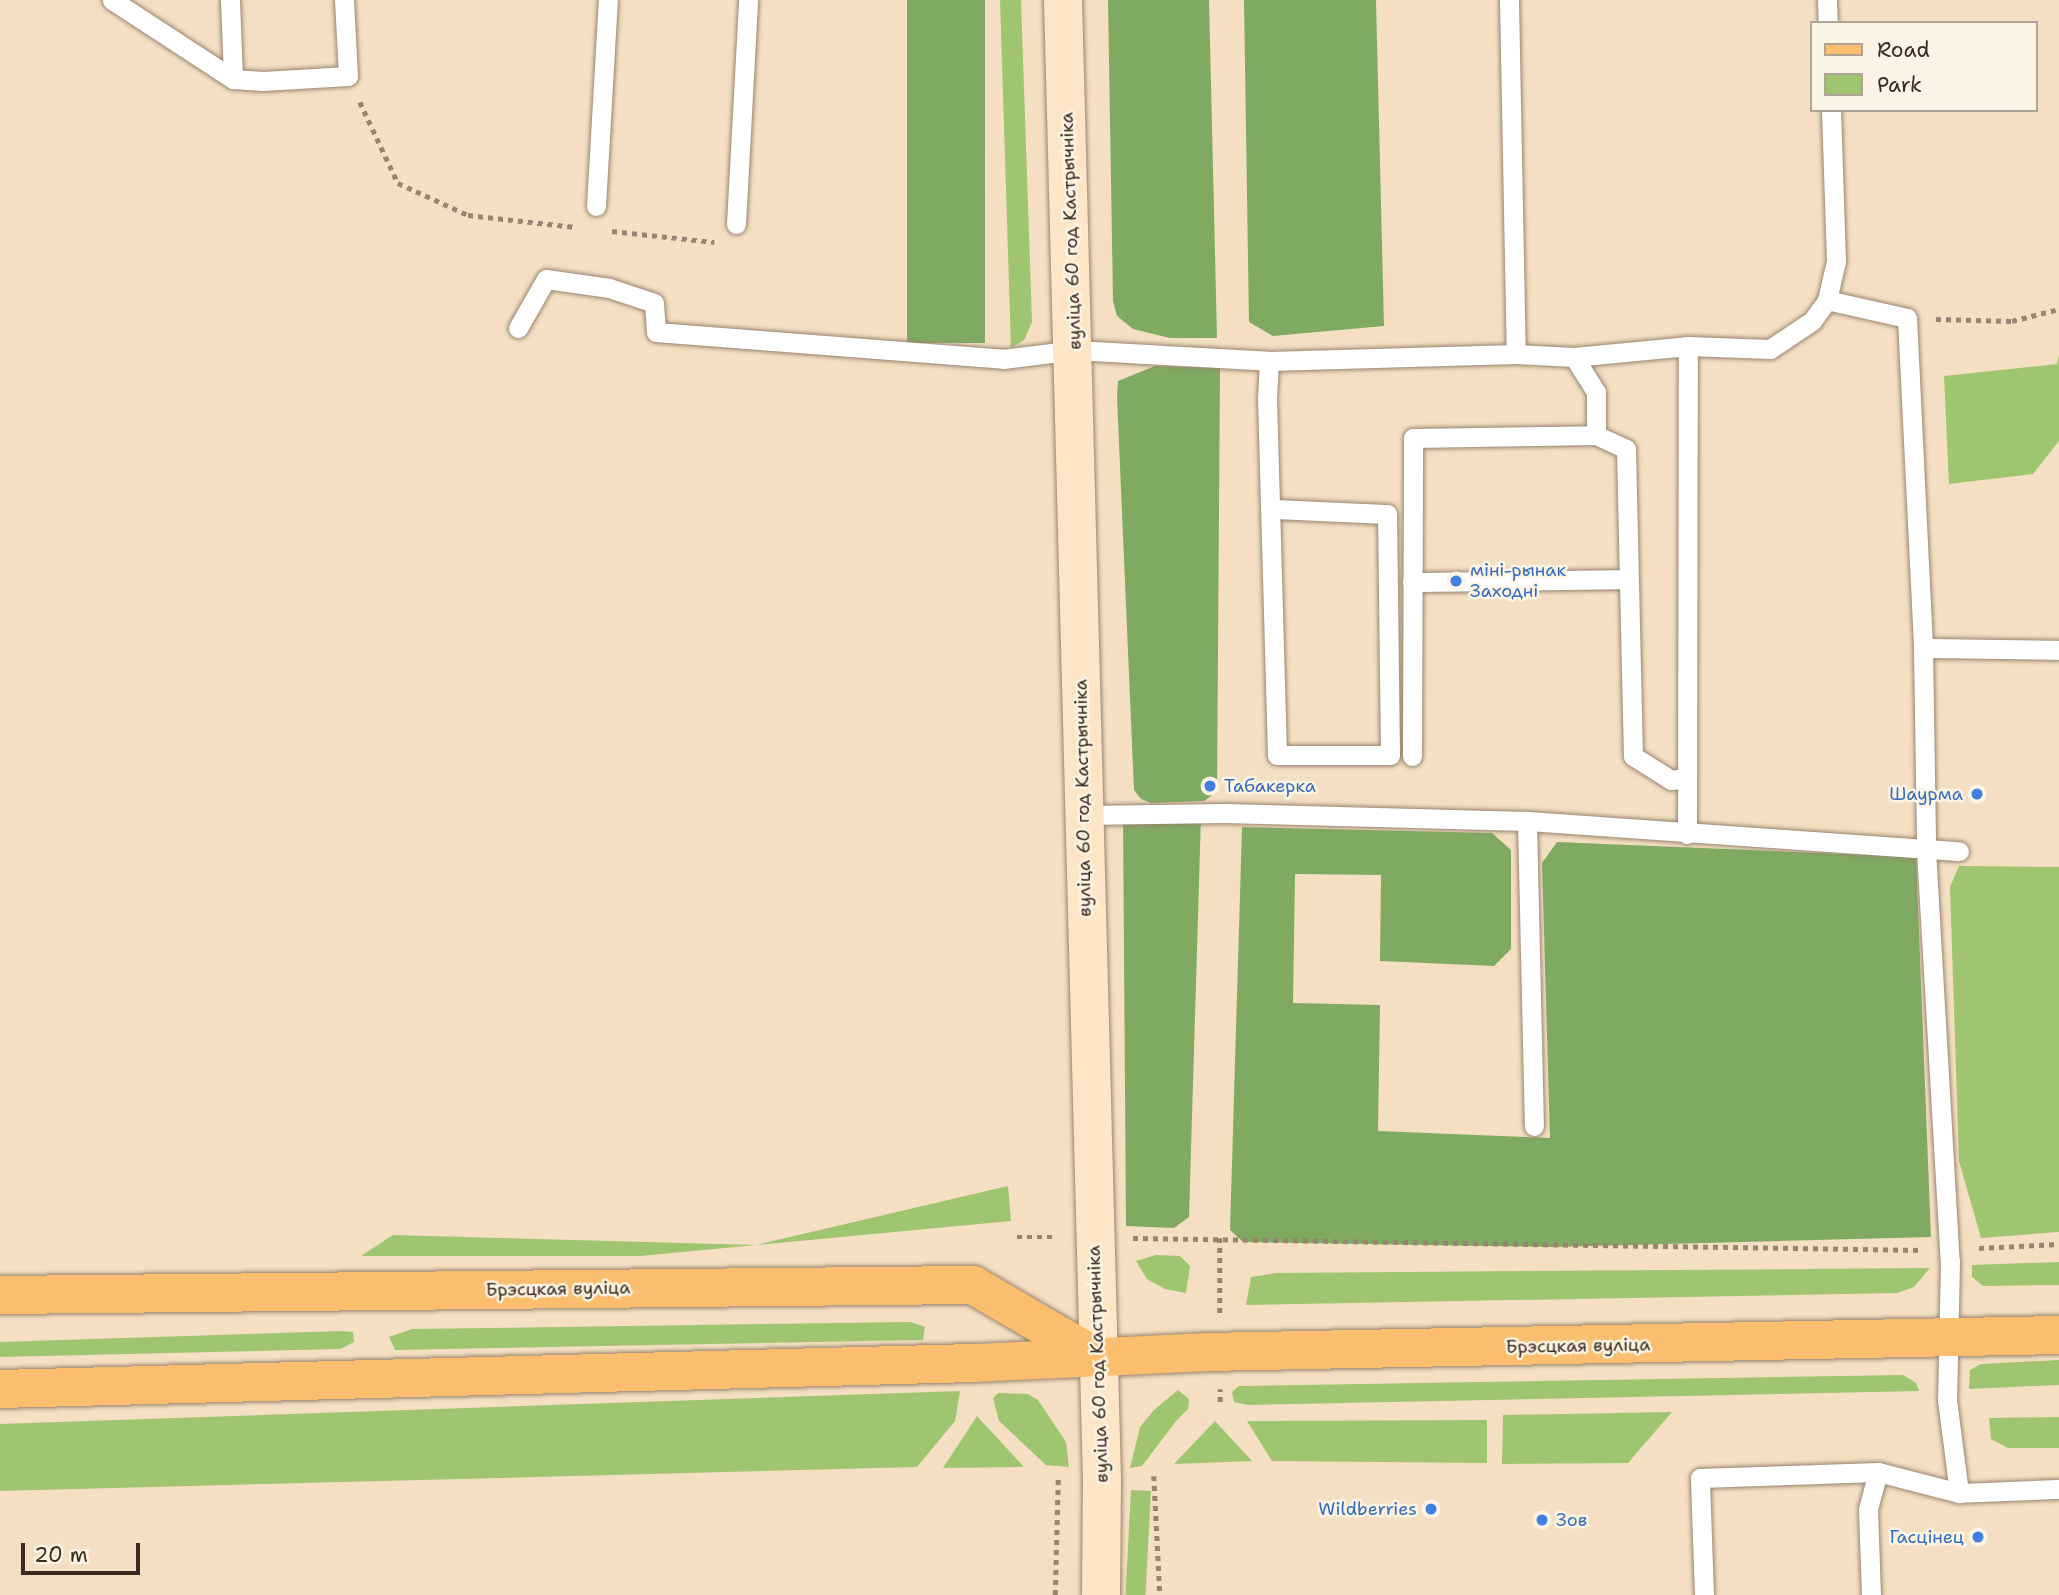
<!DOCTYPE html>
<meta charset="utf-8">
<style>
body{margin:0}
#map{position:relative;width:2059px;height:1595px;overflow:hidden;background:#f4dfc2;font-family:"Shantell Sans",sans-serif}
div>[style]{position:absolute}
.green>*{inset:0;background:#a0c570;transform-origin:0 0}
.forest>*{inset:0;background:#80aa62;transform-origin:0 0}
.path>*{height:4.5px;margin-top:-2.25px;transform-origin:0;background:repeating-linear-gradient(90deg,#988470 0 5px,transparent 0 10px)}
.roads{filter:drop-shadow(0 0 2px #988470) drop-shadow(0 0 2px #988470)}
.lane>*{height:19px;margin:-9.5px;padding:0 9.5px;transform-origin:9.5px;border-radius:9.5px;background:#fff}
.secondary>*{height:38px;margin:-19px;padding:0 19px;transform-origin:19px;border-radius:19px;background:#fde5c5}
.primary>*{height:38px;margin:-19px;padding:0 19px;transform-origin:19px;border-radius:19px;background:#fabe6e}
.dots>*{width:19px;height:19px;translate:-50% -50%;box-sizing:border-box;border:4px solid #fcf5e5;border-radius:50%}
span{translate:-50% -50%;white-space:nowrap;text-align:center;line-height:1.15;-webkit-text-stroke:5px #fcf5e5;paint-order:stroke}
.street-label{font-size:18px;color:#3b2a1e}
.shop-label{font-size:18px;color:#366cbe}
.left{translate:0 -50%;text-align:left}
.right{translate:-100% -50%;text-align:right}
.legend{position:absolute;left:1810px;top:21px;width:228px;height:91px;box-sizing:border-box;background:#fcf5e5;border:2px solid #afa495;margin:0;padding:9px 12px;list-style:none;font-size:21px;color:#3b2a1e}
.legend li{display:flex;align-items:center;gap:14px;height:35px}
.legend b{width:35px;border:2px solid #afa495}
.scale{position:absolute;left:21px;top:1543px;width:119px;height:32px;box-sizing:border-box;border:4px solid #3b2a1e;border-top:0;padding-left:9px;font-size:21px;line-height:24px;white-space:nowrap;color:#3b2a1e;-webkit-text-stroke:5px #fcf5e5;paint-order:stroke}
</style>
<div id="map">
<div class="green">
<i style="clip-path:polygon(1000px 0,1021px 0,1032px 322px,1024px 340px,1011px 348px)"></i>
<i style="clip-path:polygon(2059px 356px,2059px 441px,2033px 474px,1949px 484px,1944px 376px,2057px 364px)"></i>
<i style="clip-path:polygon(1959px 866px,2059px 867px,2059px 1232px,1981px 1238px,1959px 1161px,1950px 887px)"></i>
<i style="clip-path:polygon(1008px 1186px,1011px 1221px,640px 1256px,361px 1256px,393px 1235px,756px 1245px)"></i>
<i style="clip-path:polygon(1156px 1255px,1180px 1256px,1190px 1266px,1186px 1293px,1165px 1289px,1147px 1279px,1136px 1261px)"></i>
<i style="clip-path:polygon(2059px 1262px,2059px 1285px,1983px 1286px,1972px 1277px,1972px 1265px)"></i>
<i style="clip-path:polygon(1930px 1268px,1914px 1287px,1897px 1293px,1246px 1305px,1251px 1277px,1276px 1273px)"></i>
<i style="clip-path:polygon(911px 1322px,925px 1327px,923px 1340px,395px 1350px,389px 1337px,412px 1329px)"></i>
<i style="clip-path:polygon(341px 1331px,353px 1332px,354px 1342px,340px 1349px,0 1357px,0 1342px)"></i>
<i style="clip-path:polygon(2059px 1360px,2059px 1385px,1969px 1389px,1970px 1370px,1981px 1364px)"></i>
<i style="clip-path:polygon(1903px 1375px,1916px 1383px,1919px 1391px,1248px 1405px,1234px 1402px,1232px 1392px,1239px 1386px)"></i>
<i style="clip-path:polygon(1178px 1390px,1189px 1399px,1188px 1409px,1176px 1421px,1142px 1466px,1130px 1468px,1140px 1427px,1154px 1410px)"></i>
<i style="clip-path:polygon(960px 1391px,955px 1421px,917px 1467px,0 1491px,0 1424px)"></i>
<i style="clip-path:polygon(998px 1393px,1028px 1394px,1038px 1400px,1066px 1442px,1069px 1467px,1046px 1465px,999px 1421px,993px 1398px)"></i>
<i style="clip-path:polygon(1672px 1412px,1628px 1463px,1502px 1464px,1503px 1415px)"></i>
<i style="clip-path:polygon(977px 1416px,1024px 1467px,943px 1468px)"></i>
<i style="clip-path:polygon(2059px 1417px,2059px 1448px,2008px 1448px,1991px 1439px,1989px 1418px)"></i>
<i style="clip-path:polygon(1487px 1420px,1487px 1463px,1272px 1461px,1247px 1421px)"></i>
<i style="clip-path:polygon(1215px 1421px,1252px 1461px,1174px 1464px)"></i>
<i style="left:1131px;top:1490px;width:20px;height:105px;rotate:3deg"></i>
</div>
<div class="forest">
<i style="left:907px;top:0;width:78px;height:343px"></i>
<i style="clip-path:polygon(1108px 0,1209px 0,1217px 338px,1170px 338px,1133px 329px,1117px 316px,1113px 301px)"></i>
<i style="clip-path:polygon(1244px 0,1376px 0,1384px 326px,1273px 336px,1249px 322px)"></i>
<i style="clip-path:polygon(1155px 366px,1220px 368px,1217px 792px,1204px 801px,1151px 803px,1141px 799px,1134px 790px,1117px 397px,1118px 381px)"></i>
<i style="clip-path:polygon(1123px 816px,1201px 816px,1189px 1217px,1174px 1228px,1126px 1226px)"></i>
<i style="clip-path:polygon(1242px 827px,1492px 833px,1511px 850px,1511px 949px,1494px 966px,1380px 961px,1381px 875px,1295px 874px,1293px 1003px,1380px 1005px,1378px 1131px,1550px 1138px,1542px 863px,1557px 842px,1916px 857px,1931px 1237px,1554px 1247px,1243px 1242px,1230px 1230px)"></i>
</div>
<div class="path">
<i style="left:360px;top:102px;width:89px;rotate:64.9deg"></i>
<i style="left:398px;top:183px;width:77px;rotate:24.6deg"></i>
<i style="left:468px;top:215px;width:108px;rotate:6.4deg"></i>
<i style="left:612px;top:231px;width:103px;rotate:6.2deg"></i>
<i style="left:1936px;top:319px;width:76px;rotate:1.5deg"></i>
<i style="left:2012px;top:321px;width:49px;rotate:-14.3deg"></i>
<i style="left:1017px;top:1237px;width:40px"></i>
<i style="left:1133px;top:1238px;width:789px;rotate:0.87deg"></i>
<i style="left:1220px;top:1238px;width:76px;rotate:90deg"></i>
<i style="left:1979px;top:1248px;width:80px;rotate:-2.9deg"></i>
<i style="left:1220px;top:1402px;width:13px;rotate:-90deg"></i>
<i style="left:1154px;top:1476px;width:119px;rotate:87.1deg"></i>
<i style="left:1055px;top:1595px;width:117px;rotate:-88.5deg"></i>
</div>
<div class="roads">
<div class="lane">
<i style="left:112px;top:0;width:145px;rotate:33.1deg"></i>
<i style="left:233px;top:79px;width:30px;rotate:4deg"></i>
<i style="left:263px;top:81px;width:85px;rotate:-3.4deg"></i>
<i style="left:348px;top:76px;width:76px;rotate:-93deg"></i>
<i style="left:230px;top:0;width:79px;rotate:87.8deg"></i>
<i style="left:1509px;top:0;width:354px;rotate:88.9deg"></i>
<i style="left:1827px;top:0;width:23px;rotate:88deg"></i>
<i style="left:596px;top:206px;width:206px;rotate:-86.7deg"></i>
<i style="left:736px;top:224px;width:224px;rotate:-86.9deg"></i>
<i style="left:1827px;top:300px;width:82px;rotate:12.7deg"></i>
<i style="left:1907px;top:318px;width:330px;rotate:87.2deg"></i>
<i style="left:1923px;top:648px;width:202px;rotate:89.1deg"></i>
<i style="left:1926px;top:850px;width:412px;rotate:86.7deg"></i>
<i style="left:1950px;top:1261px;width:139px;rotate:91.2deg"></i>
<i style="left:1947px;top:1400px;width:94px;rotate:82.6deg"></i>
<i style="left:1959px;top:1493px;width:100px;rotate:-2.3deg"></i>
<i style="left:518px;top:328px;width:56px;rotate:-60.3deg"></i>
<i style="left:546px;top:279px;width:64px;rotate:8.1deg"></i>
<i style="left:609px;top:288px;width:47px;rotate:18.4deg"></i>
<i style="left:654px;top:303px;width:29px;rotate:86deg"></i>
<i style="left:656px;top:332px;width:348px;rotate:4.4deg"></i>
<i style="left:1003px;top:359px;width:73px;rotate:-7.1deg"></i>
<i style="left:1075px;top:350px;width:194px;rotate:3.2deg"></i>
<i style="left:1269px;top:361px;width:247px;rotate:-1.6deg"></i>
<i style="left:1516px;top:354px;width:58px;rotate:3deg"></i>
<i style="left:1574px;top:357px;width:115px;rotate:-5.5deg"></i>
<i style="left:1688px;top:346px;width:82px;rotate:2.1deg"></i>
<i style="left:1770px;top:349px;width:50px;rotate:-33.7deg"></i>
<i style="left:1812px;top:321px;width:26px;rotate:-54deg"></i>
<i style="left:1827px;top:300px;width:40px;rotate:-77deg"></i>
<i style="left:1836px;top:261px;width:151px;rotate:-91.9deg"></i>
<i style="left:1269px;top:361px;width:36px;rotate:93deg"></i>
<i style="left:1267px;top:397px;width:358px;rotate:88.4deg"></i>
<i style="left:1277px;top:755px;width:113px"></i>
<i style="left:1390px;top:755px;width:241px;rotate:-90.7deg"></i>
<i style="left:1387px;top:514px;width:114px;rotate:-177.5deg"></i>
<i style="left:1596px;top:435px;width:33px;rotate:25deg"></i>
<i style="left:1626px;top:449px;width:307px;rotate:88.7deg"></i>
<i style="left:1633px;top:756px;width:45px;rotate:32.3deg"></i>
<i style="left:1671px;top:780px;width:16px;rotate:-7deg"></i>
<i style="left:1412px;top:582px;width:214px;rotate:-0.8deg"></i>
<i style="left:1923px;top:648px;width:136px;rotate:0.8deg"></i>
<i style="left:1412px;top:756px;width:318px;rotate:-89.8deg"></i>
<i style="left:1413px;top:438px;width:183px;rotate:-0.9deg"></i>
<i style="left:1596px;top:435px;width:43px;rotate:-90deg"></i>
<i style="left:1596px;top:392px;width:41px;rotate:-122.2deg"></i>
<i style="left:1083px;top:815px;width:142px;rotate:-0.8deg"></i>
<i style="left:1225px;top:813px;width:302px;rotate:1.5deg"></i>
<i style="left:1527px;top:821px;width:433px;rotate:4deg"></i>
<i style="left:1527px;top:821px;width:305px;rotate:88.7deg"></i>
<i style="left:1687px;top:834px;width:488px;rotate:-89.9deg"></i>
<i style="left:1704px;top:1595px;width:117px;rotate:-92deg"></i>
<i style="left:1700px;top:1478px;width:178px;rotate:-1.9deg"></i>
<i style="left:1878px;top:1472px;width:84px;rotate:14.5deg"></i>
<i style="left:1871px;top:1595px;width:86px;rotate:-92deg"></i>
<i style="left:1868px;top:1509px;width:38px;rotate:-75deg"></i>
</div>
<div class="secondary">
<i style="left:1063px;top:0;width:1482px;rotate:88.49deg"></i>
<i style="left:1102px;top:1481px;width:114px;rotate:90.5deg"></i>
</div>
<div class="primary">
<i style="left:0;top:1295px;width:973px;rotate:-0.59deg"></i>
<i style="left:973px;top:1285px;width:143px;rotate:30.3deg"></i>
<i style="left:0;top:1389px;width:975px;rotate:-1.53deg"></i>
<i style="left:975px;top:1363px;width:231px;rotate:-2.7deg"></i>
<i style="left:1206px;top:1352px;width:853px;rotate:-1.14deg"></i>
</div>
</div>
<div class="dots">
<i style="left:1456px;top:581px;background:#3f7fe0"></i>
<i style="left:1210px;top:786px;background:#3f7fe0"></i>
<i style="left:1977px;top:794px;background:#3f7fe0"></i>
<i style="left:1431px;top:1509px;background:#3f7fe0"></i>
<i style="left:1542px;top:1520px;background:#3f7fe0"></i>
<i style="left:1978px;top:1537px;background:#3f7fe0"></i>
</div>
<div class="street-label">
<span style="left:1071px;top:231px;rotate:-92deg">вуліца 60 год Кастрычніка</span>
<span style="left:1083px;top:798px;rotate:-91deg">вуліца 60 год Кастрычніка</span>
<span style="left:558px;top:1289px;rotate:-1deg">Брэсцкая вуліца</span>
<span style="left:1578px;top:1346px;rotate:-1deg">Брэсцкая вуліца</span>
<span style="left:1098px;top:1364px;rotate:-92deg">вуліца 60 год Кастрычніка</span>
</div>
<div class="shop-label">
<span class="left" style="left:1470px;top:581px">міні-рынак<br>Заходні</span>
<span class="left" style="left:1224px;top:786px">Табакерка</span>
<span class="right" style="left:1963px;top:794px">Шаурма</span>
<span class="right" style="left:1417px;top:1509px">Wildberries</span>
<span class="left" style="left:1556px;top:1520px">Зов</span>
<span class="right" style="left:1964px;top:1537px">Гасцінец</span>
</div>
<ul class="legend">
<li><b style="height:9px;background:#fabe6e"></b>Road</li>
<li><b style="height:19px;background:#a0c570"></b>Park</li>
</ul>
<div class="scale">20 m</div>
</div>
